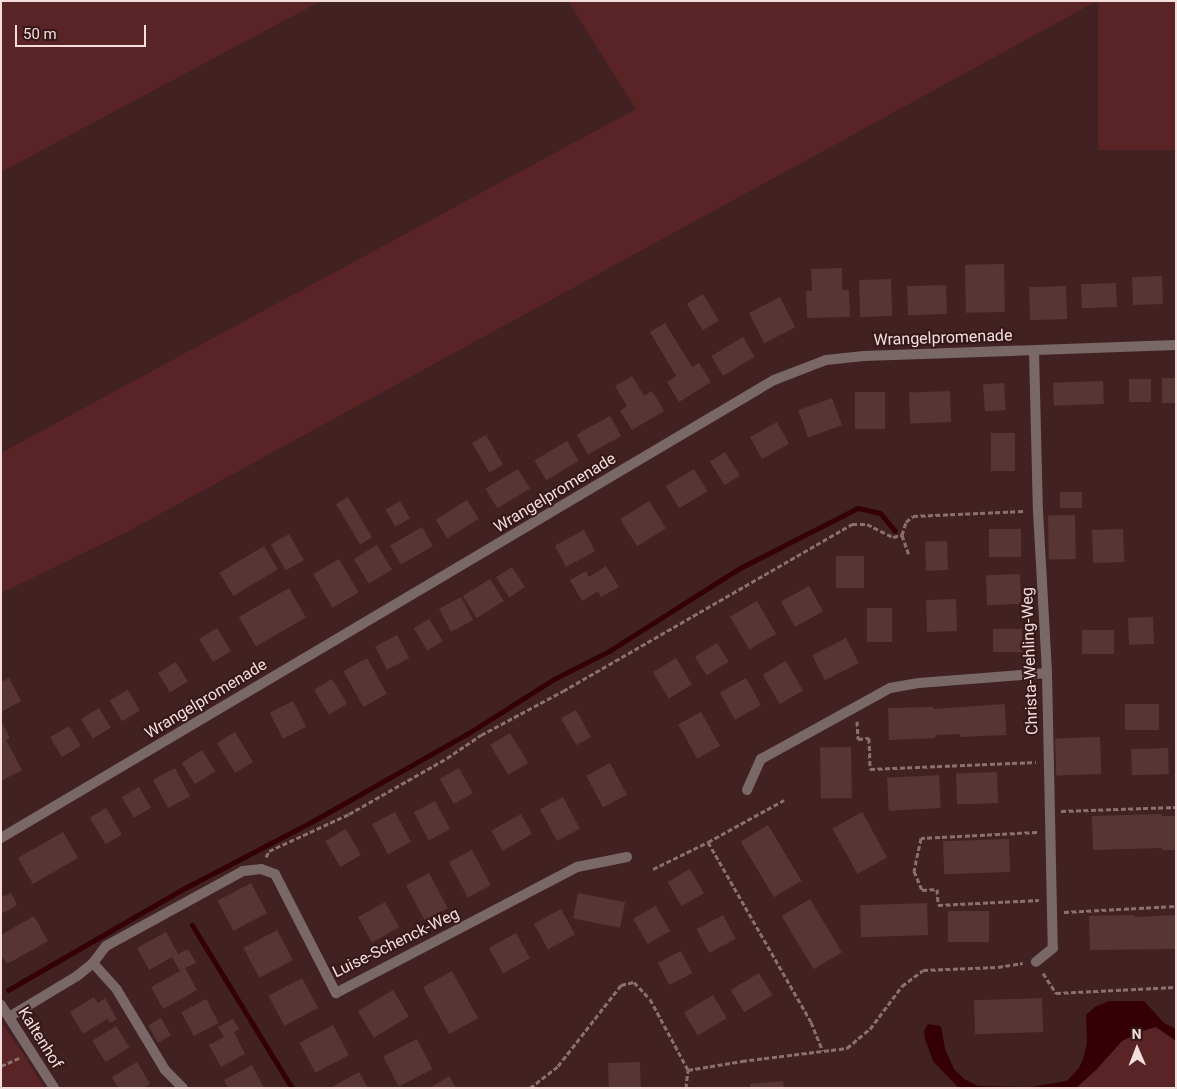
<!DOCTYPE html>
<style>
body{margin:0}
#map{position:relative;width:1177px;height:1089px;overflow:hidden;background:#412122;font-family:Roboto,sans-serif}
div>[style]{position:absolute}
.green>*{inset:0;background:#5a2426;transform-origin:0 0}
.water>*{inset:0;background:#340006}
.stream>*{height:5px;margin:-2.5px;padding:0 2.5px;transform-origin:2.5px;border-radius:2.5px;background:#340006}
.building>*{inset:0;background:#573535;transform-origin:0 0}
.path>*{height:3px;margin-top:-1.5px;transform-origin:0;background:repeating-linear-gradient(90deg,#8b7070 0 5px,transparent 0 7.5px)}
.street>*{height:10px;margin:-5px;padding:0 5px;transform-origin:5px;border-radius:5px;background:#7a6868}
span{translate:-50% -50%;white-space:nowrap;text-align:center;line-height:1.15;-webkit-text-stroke:4px #361819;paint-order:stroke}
.street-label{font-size:16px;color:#f3dddd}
.frame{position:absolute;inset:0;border:2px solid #f3dddd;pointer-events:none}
.north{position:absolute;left:1112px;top:1024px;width:50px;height:50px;-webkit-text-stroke:4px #361819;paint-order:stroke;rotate:359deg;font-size:14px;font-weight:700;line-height:20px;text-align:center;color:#f3dddd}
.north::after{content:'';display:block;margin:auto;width:18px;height:22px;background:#f3dddd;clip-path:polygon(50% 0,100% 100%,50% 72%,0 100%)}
.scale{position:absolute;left:15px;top:25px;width:131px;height:22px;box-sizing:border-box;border:2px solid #f3dddd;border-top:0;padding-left:6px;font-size:15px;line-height:18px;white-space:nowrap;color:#f3dddd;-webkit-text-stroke:4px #361819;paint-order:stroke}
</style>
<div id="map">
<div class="green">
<i style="clip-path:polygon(1px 1px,321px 1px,1px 172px)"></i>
<i style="clip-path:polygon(568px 1px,1097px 1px,127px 532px,1px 593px,1px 453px,636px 109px)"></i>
<i style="left:1098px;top:1px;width:78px;height:149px"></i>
<i style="clip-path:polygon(1px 1022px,31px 1066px,44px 1088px,1px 1088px)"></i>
<i style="clip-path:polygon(1156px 1027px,1176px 1041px,1176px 1088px,1076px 1088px,1096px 1070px,1122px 1041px,1142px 1031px)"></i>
</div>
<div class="water">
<i style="clip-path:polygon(1109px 1001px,1144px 1001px,1164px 1023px,1176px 1029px,1176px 1041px,1156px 1027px,1142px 1031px,1122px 1041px,1096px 1070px,1076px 1088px,959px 1088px,933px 1061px,925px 1039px,924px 1031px,928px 1024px,941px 1026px,945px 1049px,954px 1069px,964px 1079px,978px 1086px,1030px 1087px,1067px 1081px,1079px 1068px,1083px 1059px,1087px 1043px,1086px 1015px,1095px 1007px)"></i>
</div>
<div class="stream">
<i style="left:192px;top:925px;width:191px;rotate:58.5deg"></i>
<i style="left:8px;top:990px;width:202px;rotate:-30deg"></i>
<i style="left:183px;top:889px;width:147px;rotate:-27.6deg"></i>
<i style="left:313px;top:821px;width:177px;rotate:-29.5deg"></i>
<i style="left:467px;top:734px;width:103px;rotate:-32.3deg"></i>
<i style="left:554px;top:679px;width:62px;rotate:-27deg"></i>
<i style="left:609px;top:651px;width:155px;rotate:-32.4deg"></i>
<i style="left:740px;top:568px;width:132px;rotate:-27deg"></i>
<i style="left:858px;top:508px;width:23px;rotate:13deg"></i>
<i style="left:880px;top:513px;width:23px;rotate:50deg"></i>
</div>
<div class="building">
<i style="left:1004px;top:264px;width:48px;height:39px;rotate:89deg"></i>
<i style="clip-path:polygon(842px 268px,842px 290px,849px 290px,850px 317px,807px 318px,806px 291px,812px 291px,811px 269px)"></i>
<i style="left:1162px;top:276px;width:28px;height:30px;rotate:88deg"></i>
<i style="left:891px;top:279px;width:37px;height:32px;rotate:88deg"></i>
<i style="left:1116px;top:283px;width:24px;height:35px;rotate:88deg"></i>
<i style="left:946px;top:285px;width:29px;height:39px;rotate:88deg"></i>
<i style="left:1066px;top:286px;width:33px;height:37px;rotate:88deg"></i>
<i style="left:703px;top:294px;width:31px;height:19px;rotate:59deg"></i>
<i style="left:780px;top:297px;width:34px;height:35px;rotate:63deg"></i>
<i style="clip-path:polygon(665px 323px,692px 367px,699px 363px,711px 382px,679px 402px,667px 382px,676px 376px,650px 332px)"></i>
<i style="left:743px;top:337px;width:23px;height:37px;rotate:59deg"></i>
<i style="clip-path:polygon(632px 376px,644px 396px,652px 391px,664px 411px,632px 430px,620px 411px,627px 406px,615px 386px)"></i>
<i style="left:1162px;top:378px;width:14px;height:25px"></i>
<i style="left:1129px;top:379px;width:22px;height:23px"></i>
<i style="left:1103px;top:381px;width:23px;height:50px;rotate:88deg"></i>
<i style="left:1004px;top:383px;width:27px;height:21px;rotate:86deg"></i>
<i style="left:950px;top:391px;width:31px;height:41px;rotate:88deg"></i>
<i style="left:855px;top:392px;width:30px;height:37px"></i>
<i style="left:832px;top:398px;width:29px;height:36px;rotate:70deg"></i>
<i style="left:610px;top:416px;width:23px;height:38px;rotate:61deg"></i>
<i style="left:777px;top:422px;width:25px;height:31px;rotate:61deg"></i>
<i style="left:991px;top:433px;width:24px;height:38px"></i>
<i style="left:486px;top:435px;width:34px;height:16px;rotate:60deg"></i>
<i style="left:567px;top:441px;width:23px;height:38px;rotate:59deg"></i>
<i style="left:725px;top:452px;width:28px;height:18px;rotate:58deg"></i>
<i style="left:518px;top:469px;width:23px;height:38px;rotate:59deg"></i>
<i style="left:694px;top:469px;width:26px;height:33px;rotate:59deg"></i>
<i style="left:1082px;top:492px;width:16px;height:22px;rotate:90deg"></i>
<i style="left:348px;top:497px;width:47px;height:14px;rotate:59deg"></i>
<i style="left:467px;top:500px;width:22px;height:37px;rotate:58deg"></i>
<i style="left:400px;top:501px;width:20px;height:17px;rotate:60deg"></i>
<i style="left:649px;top:501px;width:32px;height:34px;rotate:58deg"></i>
<i style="left:1075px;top:515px;width:44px;height:27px;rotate:89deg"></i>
<i style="left:422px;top:527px;width:22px;height:37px;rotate:60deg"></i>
<i style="left:989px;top:529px;width:32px;height:28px"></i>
<i style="left:1123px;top:529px;width:33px;height:31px;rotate:88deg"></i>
<i style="left:584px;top:530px;width:24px;height:33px;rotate:62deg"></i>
<i style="left:289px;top:534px;width:30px;height:21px;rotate:60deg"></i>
<i style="left:947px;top:541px;width:29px;height:22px;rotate:88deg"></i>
<i style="left:377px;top:545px;width:29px;height:27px;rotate:59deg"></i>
<i style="left:264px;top:546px;width:27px;height:52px;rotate:59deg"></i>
<i style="left:836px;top:556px;width:28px;height:32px"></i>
<i style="left:339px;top:559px;width:39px;height:30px;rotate:60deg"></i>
<i style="clip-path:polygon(606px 566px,619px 587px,601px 597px,598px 591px,582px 601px,570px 580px,586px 571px,589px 577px)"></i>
<i style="left:512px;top:567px;width:24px;height:19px;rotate:57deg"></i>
<i style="left:1020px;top:574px;width:30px;height:34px;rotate:88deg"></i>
<i style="left:490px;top:579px;width:26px;height:32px;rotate:58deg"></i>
<i style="left:809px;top:586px;width:29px;height:32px;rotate:61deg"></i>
<i style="left:289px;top:588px;width:34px;height:58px;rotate:60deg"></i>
<i style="left:461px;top:597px;width:26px;height:25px;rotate:62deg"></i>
<i style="left:956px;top:599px;width:32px;height:30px;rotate:88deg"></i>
<i style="left:757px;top:601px;width:38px;height:31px;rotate:60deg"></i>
<i style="left:867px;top:608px;width:25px;height:34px"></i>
<i style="left:1153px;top:617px;width:27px;height:25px;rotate:88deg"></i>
<i style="left:429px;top:619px;width:26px;height:18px;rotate:58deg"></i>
<i style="left:217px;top:628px;width:27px;height:21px;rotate:59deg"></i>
<i style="left:993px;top:629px;width:29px;height:23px"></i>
<i style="left:1114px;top:630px;width:24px;height:32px;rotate:90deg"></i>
<i style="left:397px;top:635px;width:26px;height:25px;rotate:62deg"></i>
<i style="left:846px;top:638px;width:28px;height:38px;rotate:63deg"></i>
<i style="left:717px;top:643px;width:22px;height:26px;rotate:58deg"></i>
<i style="left:367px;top:658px;width:41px;height:27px;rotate:61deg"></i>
<i style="left:676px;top:658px;width:31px;height:27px;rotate:59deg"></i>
<i style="left:786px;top:661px;width:34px;height:27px;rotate:60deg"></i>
<i style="left:176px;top:662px;width:23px;height:21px;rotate:59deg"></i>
<i style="clip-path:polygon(9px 678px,21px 701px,1px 712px,1px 682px)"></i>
<i style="left:746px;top:678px;width:31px;height:30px;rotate:61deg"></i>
<i style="left:332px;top:679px;width:29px;height:21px;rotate:59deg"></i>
<i style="left:128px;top:690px;width:24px;height:21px;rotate:60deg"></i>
<i style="left:293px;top:701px;width:29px;height:26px;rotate:63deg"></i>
<i style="clip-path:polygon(1005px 704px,1006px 735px,960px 737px,960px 734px,935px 735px,935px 738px,889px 740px,888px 708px,933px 707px,934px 709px)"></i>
<i style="left:1159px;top:704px;width:26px;height:34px;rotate:90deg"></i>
<i style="left:99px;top:708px;width:23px;height:21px;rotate:59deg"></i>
<i style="left:576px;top:710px;width:31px;height:17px;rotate:61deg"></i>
<i style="left:701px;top:712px;width:39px;height:26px;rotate:61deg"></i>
<i style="clip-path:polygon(1px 721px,10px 738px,6px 740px,22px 770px,1px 781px)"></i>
<i style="left:69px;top:726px;width:23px;height:22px;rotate:59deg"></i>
<i style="left:235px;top:732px;width:35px;height:21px;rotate:59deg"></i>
<i style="left:510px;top:733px;width:35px;height:23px;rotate:59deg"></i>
<i style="left:1100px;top:737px;width:37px;height:45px;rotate:88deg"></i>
<i style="left:851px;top:747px;width:51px;height:31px;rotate:89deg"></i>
<i style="left:1168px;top:748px;width:26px;height:37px;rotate:88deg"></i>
<i style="left:202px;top:750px;width:25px;height:24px;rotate:58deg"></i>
<i style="left:610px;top:763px;width:36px;height:27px;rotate:62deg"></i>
<i style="left:175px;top:768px;width:32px;height:25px;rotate:62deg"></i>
<i style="left:459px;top:768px;width:29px;height:22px;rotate:61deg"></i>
<i style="left:997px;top:772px;width:31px;height:41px;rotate:88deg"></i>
<i style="left:939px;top:775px;width:33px;height:52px;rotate:87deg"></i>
<i style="left:139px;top:787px;width:24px;height:20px;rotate:60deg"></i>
<i style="left:563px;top:797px;width:36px;height:26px;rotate:62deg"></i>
<i style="left:435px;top:801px;width:32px;height:24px;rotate:62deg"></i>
<i style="left:106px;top:808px;width:31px;height:19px;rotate:59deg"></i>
<i style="left:395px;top:812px;width:34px;height:26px;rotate:62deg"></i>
<i style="left:862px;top:812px;width:52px;height:34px;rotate:61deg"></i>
<i style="left:521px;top:814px;width:23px;height:34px;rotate:61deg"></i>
<i style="clip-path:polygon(1162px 814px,1162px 816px,1176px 816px,1176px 850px,1162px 850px,1162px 848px,1093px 850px,1092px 816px)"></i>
<i style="left:768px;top:825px;width:65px;height:32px;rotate:59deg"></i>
<i style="left:346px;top:829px;width:30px;height:24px;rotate:60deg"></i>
<i style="left:63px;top:832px;width:30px;height:52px;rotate:60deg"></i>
<i style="left:1009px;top:839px;width:33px;height:66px;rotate:88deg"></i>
<i style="left:472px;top:850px;width:40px;height:26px;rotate:62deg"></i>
<i style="left:690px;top:869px;width:28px;height:26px;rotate:60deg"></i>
<i style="left:429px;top:873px;width:40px;height:26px;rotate:62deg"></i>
<i style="left:251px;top:883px;width:34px;height:38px;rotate:62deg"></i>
<i style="clip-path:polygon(1px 893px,3px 897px,11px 893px,17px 905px,1px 914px)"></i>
<i style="left:578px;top:893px;width:48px;height:26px;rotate:11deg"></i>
<i style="left:810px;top:899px;width:62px;height:33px;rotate:59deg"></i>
<i style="left:385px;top:902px;width:29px;height:31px;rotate:61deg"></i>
<i style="left:927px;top:903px;width:32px;height:67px;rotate:88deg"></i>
<i style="left:656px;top:906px;width:29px;height:26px;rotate:61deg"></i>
<i style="left:561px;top:909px;width:29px;height:31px;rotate:61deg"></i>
<i style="left:989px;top:911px;width:31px;height:41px;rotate:90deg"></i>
<i style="left:723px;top:915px;width:27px;height:30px;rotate:62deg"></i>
<i style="clip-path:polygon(1135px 915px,1135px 917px,1176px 915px,1176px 949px,1090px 950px,1089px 916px)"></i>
<i style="clip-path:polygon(34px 916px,48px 941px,7px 964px,1px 955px,1px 935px)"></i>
<i style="left:277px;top:930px;width:34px;height:38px;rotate:62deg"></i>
<i style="clip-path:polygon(166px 932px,178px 954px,188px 949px,196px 963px,185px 968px,197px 990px,163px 1009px,151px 987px,180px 971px,172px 957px,149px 970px,137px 948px)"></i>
<i style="left:516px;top:933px;width:29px;height:31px;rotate:61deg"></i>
<i style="left:681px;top:951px;width:25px;height:26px;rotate:63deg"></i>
<i style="left:452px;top:971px;width:54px;height:33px;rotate:61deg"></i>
<i style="left:759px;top:973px;width:26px;height:33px;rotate:59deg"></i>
<i style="left:302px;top:978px;width:34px;height:38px;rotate:62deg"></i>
<i style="left:393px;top:990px;width:31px;height:41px;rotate:59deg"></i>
<i style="left:713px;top:995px;width:27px;height:34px;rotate:59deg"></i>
<i style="clip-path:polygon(94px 997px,98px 1003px,105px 998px,117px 1019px,110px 1023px,107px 1019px,83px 1034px,70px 1012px)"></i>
<i style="left:1042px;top:998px;width:34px;height:68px;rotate:88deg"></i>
<i style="left:206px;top:999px;width:27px;height:28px;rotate:62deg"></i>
<i style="left:161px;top:1018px;width:20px;height:15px;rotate:60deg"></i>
<i style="clip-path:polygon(233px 1019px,239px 1029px,234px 1032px,245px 1054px,221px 1067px,209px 1045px,224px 1037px,218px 1027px)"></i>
<i style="left:333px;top:1025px;width:34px;height:38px;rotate:62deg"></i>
<i style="left:116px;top:1026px;width:25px;height:28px;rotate:58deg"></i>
<i style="left:417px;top:1039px;width:34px;height:38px;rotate:63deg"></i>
<i style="clip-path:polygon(137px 1062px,150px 1084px,144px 1088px,118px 1088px,112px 1077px)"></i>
<i style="left:640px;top:1062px;width:26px;height:32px;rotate:88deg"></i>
<i style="clip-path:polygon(252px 1065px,264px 1088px,228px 1088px,224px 1080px)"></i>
<i style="clip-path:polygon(359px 1072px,368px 1088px,330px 1088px)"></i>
<i style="clip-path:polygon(449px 1076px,456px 1088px,430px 1088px)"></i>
<i style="clip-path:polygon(783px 1081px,784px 1088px,750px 1088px,750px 1084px)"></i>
</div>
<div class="path">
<i style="left:902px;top:535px;width:14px;rotate:-73deg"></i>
<i style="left:906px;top:522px;width:9px;rotate:-41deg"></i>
<i style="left:913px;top:516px;width:112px;rotate:-2.6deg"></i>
<i style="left:857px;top:721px;width:18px;rotate:87deg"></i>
<i style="left:858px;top:739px;width:11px;rotate:-5deg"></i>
<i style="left:869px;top:738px;width:31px;rotate:88deg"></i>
<i style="left:870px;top:769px;width:166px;rotate:-2.4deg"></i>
<i style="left:1061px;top:811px;width:115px;rotate:-2deg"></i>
<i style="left:1037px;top:832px;width:116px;rotate:177deg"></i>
<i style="left:921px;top:838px;width:34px;rotate:102deg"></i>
<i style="left:914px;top:871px;width:21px;rotate:67deg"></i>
<i style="left:922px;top:890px;width:15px;rotate:-4deg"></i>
<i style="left:937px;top:889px;width:16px;rotate:86deg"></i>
<i style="left:938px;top:905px;width:101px;rotate:-2.8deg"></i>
<i style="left:708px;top:842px;width:207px;rotate:60.2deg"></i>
<i style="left:811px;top:1022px;width:31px;rotate:68deg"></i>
<i style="left:266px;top:857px;width:7px;rotate:-63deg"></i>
<i style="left:269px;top:851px;width:88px;rotate:-24.8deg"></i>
<i style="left:349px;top:814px;width:113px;rotate:-29.7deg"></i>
<i style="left:447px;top:758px;width:41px;rotate:-34.1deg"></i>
<i style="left:481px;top:735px;width:93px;rotate:-28.2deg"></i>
<i style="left:563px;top:691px;width:334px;rotate:-30deg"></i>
<i style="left:852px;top:524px;width:15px"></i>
<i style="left:867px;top:524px;width:29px;rotate:27deg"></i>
<i style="left:893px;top:537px;width:9px;rotate:-13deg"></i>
<i style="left:902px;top:535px;width:21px;rotate:71deg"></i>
<i style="left:653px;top:869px;width:61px;rotate:-26.1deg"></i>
<i style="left:708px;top:842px;width:87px;rotate:-28.9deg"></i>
<i style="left:1064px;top:912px;width:112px;rotate:-3.1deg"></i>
<i style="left:1043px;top:973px;width:24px;rotate:57deg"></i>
<i style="left:1056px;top:993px;width:120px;rotate:-2.9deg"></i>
<i style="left:1px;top:1066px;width:20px;rotate:-24deg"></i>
<i style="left:530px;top:1088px;width:36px;rotate:-38deg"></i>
<i style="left:558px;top:1066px;width:103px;rotate:-52.1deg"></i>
<i style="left:621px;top:985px;width:13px;rotate:-13deg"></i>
<i style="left:634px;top:982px;width:23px;rotate:47deg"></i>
<i style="left:650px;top:999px;width:81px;rotate:61.8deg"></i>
<i style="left:686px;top:1088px;width:18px;rotate:-84deg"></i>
<i style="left:688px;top:1070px;width:55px;rotate:-9.5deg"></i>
<i style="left:742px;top:1061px;width:106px;rotate:-7.1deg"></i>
<i style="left:847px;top:1048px;width:30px;rotate:-40deg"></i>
<i style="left:870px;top:1029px;width:54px;rotate:-53.3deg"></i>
<i style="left:902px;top:986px;width:26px;rotate:-37deg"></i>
<i style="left:923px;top:970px;width:75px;rotate:-2.3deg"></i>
<i style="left:998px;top:967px;width:25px;rotate:-9deg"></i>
</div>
<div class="street">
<i style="left:1034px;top:351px;width:160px;rotate:88.6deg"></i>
<i style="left:1038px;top:511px;width:162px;rotate:86.8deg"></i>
<i style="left:1047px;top:673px;width:275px;rotate:88.8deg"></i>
<i style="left:1053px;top:948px;width:22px;rotate:141deg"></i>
<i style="left:747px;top:790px;width:34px;rotate:-66deg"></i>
<i style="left:761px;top:759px;width:147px;rotate:-28.8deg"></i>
<i style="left:890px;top:688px;width:29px;rotate:-10deg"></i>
<i style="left:919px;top:683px;width:128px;rotate:-4.5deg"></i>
<i style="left:1px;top:838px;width:898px;rotate:-30.65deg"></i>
<i style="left:774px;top:380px;width:56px;rotate:-21deg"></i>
<i style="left:826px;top:360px;width:38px;rotate:-6deg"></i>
<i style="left:864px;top:356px;width:312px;rotate:-2deg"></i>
<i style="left:93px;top:963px;width:36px;rotate:48deg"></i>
<i style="left:117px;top:990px;width:93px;rotate:59deg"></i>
<i style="left:165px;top:1070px;width:25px;rotate:45deg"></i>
<i style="left:1px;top:1005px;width:98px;rotate:57.4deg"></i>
<i style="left:9px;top:1017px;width:79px;rotate:-31.1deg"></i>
<i style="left:77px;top:976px;width:21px;rotate:-39deg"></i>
<i style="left:93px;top:963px;width:21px;rotate:-53deg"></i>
<i style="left:106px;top:946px;width:156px;rotate:-28.7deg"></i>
<i style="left:243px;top:871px;width:18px;rotate:-6deg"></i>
<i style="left:261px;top:869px;width:15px;rotate:20deg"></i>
<i style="left:275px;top:874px;width:134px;rotate:62.9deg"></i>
<i style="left:336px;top:993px;width:272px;rotate:-27.6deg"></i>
<i style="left:577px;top:867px;width:51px;rotate:-11.3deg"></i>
</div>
<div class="street-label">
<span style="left:943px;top:338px;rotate:-2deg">Wrangelpromenade</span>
<span style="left:555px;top:493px;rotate:-31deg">Wrangelpromenade</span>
<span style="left:1030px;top:661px;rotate:-92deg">Christa-Wehling-Weg</span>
<span style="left:206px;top:699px;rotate:-31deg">Wrangelpromenade</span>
<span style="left:396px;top:943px;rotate:-26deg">Luise-Schenck-Weg</span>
<span style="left:40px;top:1038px;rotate:58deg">Kaltenhof</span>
</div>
<div class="frame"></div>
<div class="north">N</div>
<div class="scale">50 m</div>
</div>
